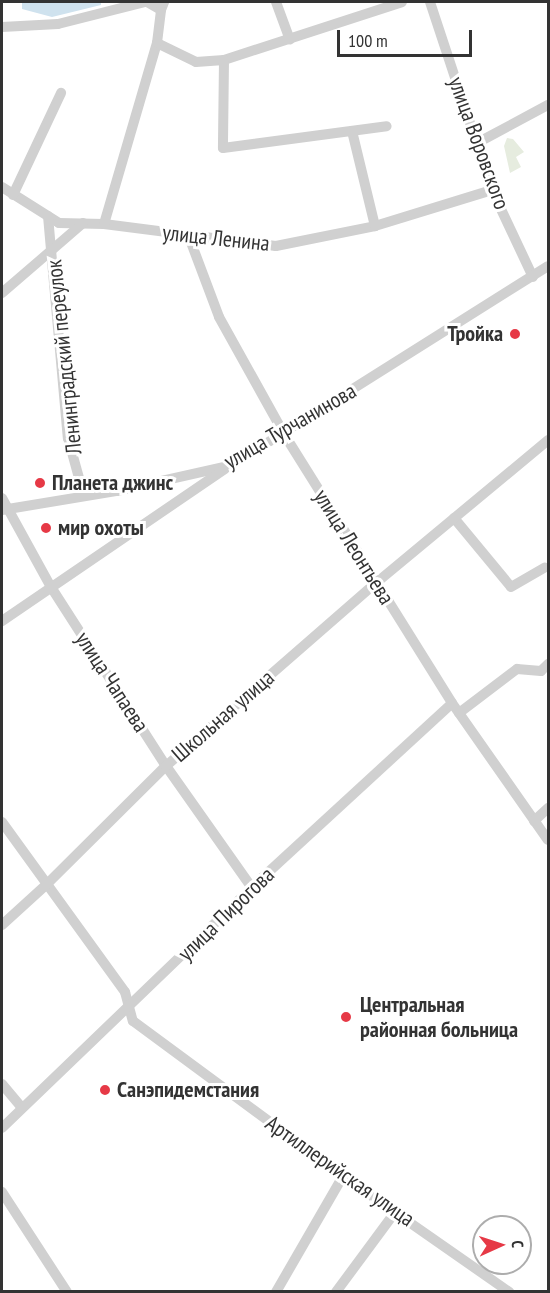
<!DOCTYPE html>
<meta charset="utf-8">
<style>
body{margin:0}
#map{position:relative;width:550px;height:1293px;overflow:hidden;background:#fff;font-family:"PT Sans Narrow",sans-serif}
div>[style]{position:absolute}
.green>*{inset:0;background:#e6ecdf}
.water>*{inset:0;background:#cfe2ee}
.minor>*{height:10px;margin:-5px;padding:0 5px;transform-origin:5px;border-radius:5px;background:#d0d0d0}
.dots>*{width:16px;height:16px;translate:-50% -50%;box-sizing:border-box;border:3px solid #fff;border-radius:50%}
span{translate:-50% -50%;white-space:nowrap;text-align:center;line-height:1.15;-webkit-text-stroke:6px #fff;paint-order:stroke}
.street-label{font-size:22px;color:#333}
.poi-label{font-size:22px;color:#333;font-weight:700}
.right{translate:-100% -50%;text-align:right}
.left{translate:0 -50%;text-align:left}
.frame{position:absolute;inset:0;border:3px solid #333;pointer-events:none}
.north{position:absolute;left:472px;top:1215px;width:60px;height:60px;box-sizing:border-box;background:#fff;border:2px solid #adadad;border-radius:50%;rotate:87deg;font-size:16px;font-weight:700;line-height:24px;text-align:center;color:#333}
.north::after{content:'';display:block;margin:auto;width:21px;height:27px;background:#e63946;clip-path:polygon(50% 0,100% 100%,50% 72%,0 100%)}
.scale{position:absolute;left:337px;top:30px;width:135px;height:27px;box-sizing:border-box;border:3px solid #333;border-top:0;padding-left:8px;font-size:18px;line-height:21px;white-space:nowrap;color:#333;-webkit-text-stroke:4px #fff;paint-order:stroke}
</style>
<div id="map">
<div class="green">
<i style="clip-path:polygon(507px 138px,513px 139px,524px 152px,516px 157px,521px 167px,510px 173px,504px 146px)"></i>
</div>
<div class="water">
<i style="clip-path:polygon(22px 2px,101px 2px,101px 5px,52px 17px,22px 9px)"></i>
</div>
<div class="minor">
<i style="left:147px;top:2px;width:16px;rotate:30deg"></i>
<i style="left:161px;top:10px;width:9px;rotate:-69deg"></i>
<i style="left:276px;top:2px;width:40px;rotate:69.8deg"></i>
<i style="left:430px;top:2px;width:198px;rotate:71.7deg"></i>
<i style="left:492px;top:190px;width:96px;rotate:64.8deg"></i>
<i style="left:2px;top:27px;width:56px;rotate:-3.1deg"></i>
<i style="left:58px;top:24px;width:90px;rotate:-14.2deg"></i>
<i style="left:157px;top:43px;width:43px;rotate:26deg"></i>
<i style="left:196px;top:62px;width:28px;rotate:-4deg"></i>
<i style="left:224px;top:60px;width:187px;rotate:-18deg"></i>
<i style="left:224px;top:60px;width:88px;rotate:90.7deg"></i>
<i style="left:223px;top:148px;width:165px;rotate:-7.6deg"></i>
<i style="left:352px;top:131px;width:98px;rotate:76.4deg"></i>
<i style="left:477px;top:143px;width:81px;rotate:-28.2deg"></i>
<i style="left:2px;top:187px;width:67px;rotate:32.3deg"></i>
<i style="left:59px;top:223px;width:45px;rotate:1.3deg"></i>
<i style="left:104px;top:224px;width:173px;rotate:7.3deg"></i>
<i style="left:276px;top:246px;width:101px;rotate:-11.4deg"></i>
<i style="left:375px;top:226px;width:122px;rotate:-17.1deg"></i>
<i style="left:13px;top:195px;width:113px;rotate:-64.8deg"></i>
<i style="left:48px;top:216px;width:223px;rotate:84.9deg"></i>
<i style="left:68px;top:438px;width:60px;rotate:74.6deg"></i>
<i style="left:104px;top:224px;width:189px;rotate:-73.7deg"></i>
<i style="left:157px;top:43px;width:33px;rotate:-83deg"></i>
<i style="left:189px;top:237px;width:85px;rotate:69.4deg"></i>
<i style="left:219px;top:317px;width:134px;rotate:60.9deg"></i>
<i style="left:284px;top:434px;width:317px;rotate:58deg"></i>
<i style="left:452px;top:703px;width:167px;rotate:55deg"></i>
<i style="left:2px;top:293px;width:107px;rotate:-40.8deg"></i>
<i style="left:2px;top:498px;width:102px;rotate:61.2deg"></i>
<i style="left:51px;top:587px;width:213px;rotate:57.3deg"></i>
<i style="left:166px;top:766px;width:149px;rotate:54.8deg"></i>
<i style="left:2px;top:510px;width:117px;rotate:-9.4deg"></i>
<i style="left:117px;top:491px;width:118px;rotate:-12.7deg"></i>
<i style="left:232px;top:465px;width:373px;rotate:-32.2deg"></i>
<i style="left:454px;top:518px;width:89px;rotate:50.4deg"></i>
<i style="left:511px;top:587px;width:39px;rotate:-30deg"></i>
<i style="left:2px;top:621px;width:270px;rotate:-34.3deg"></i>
<i style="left:459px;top:713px;width:73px;rotate:-37.2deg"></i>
<i style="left:517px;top:669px;width:24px;rotate:5deg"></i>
<i style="left:541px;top:671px;width:10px;rotate:-45deg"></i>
<i style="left:534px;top:821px;width:19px;rotate:-43deg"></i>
<i style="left:2px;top:822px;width:210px;rotate:54.1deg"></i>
<i style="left:125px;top:992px;width:30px;rotate:75deg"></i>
<i style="left:133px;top:1021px;width:261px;rotate:36.4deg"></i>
<i style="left:343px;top:1176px;width:203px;rotate:34.9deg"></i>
<i style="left:2px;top:925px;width:59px;rotate:-42.3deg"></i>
<i style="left:46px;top:885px;width:169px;rotate:-44.8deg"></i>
<i style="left:166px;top:766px;width:279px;rotate:-41.1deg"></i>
<i style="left:376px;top:583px;width:224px;rotate:-39.7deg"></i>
<i style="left:2px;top:1084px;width:31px;rotate:50deg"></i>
<i style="left:2px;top:1128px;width:361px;rotate:-43.9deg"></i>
<i style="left:262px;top:878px;width:258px;rotate:-42.6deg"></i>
<i style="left:2px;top:1192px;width:119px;rotate:57deg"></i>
<i style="left:276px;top:1292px;width:134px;rotate:-60deg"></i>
<i style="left:336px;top:1292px;width:101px;rotate:-53.5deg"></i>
</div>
<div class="dots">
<i style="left:515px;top:334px;background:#e63946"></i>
<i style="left:40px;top:483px;background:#e63946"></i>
<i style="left:46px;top:528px;background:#e63946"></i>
<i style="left:346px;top:1017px;background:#e63946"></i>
<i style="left:105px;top:1090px;background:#e63946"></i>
</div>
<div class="street-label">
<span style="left:479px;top:143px;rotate:70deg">улица Воровского</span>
<span style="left:216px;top:238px;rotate:6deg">улица Ленина</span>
<span style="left:64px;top:357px;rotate:-96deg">Ленинградский переулок</span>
<span style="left:290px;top:426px;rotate:-30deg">улица Турчанинова</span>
<span style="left:354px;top:547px;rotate:58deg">улица Леонтьева</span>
<span style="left:112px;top:682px;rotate:57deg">улица Чапаева</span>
<span style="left:223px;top:716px;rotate:-41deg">Школьная улица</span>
<span style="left:226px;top:914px;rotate:-44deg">улица Пирогова</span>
<span style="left:340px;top:1171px;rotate:35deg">Артиллерийская улица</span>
</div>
<div class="poi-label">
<span class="right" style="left:503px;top:334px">Тройка</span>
<span class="left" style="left:52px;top:483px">Планета джинс</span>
<span class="left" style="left:58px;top:528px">мир охоты</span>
<span class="left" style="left:360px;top:1017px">Центральная<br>районная больница</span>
<span class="left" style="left:117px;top:1090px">Санэпидемстания</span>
</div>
<div class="frame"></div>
<div class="north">С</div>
<div class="scale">100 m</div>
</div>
